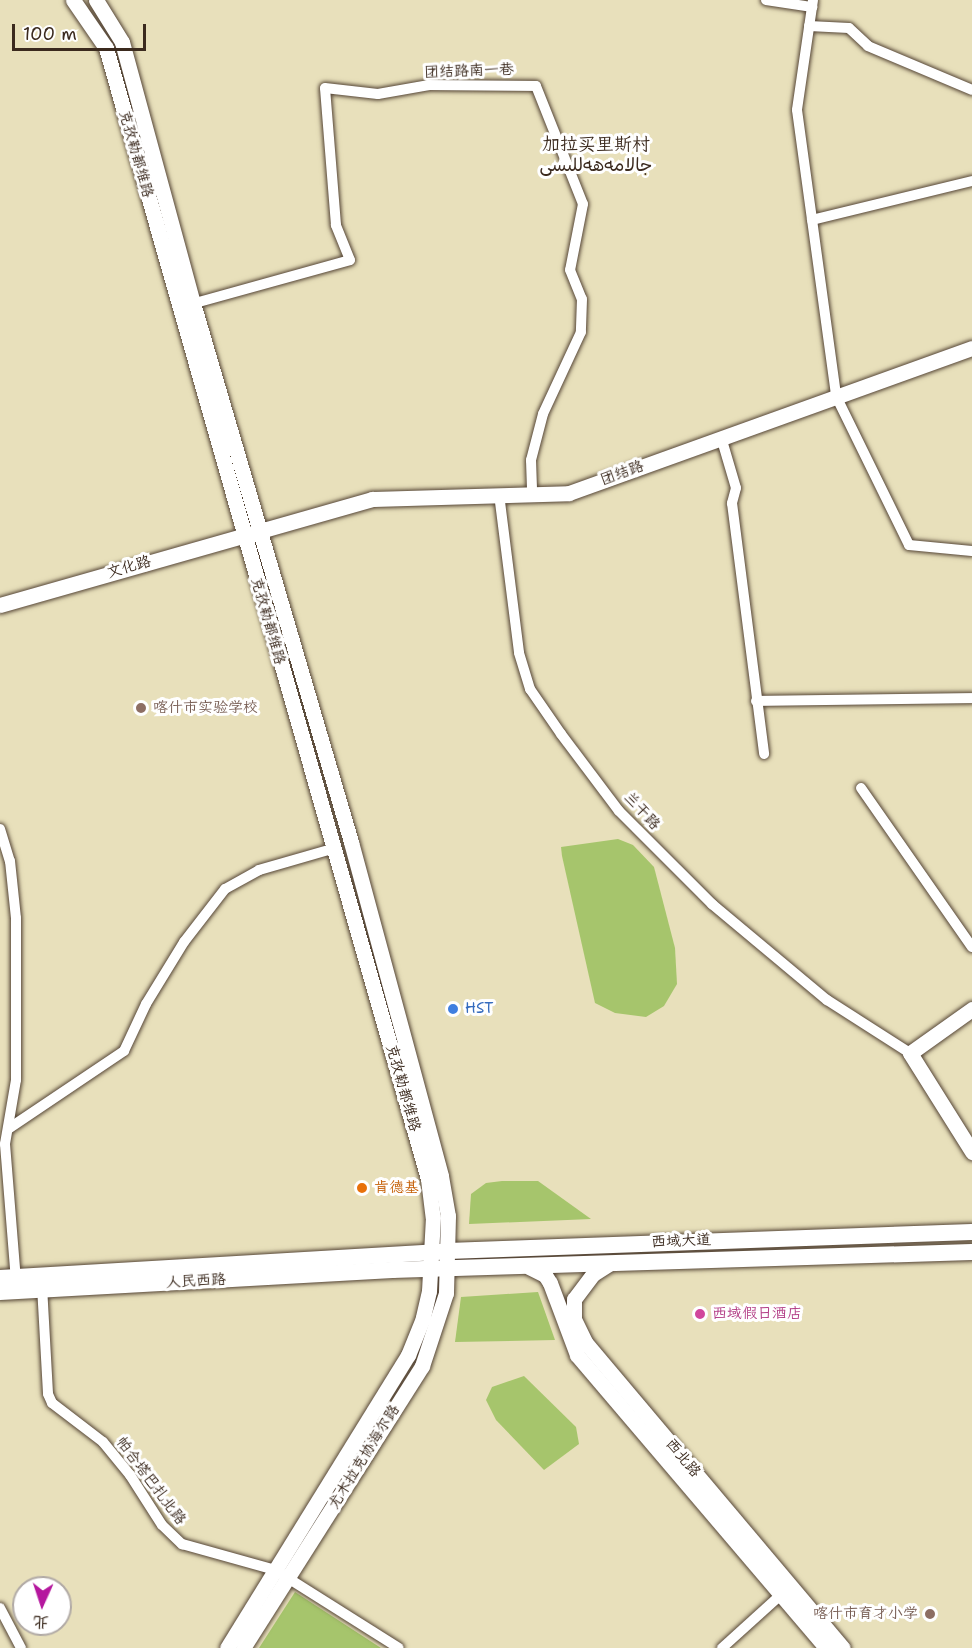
<!DOCTYPE html>
<meta charset="utf-8">
<style>
body{margin:0}
#map{position:relative;width:972px;height:1648px;overflow:hidden;background:#e8e0bb;font-family:"Shantell Sans","Playpen Sans Arabic","LXGW WenKai TC",sans-serif}
div>[style]{position:absolute}
.green>*{inset:0;background:#a6c56c}
.roads{filter:drop-shadow(0 0 2px #554536) drop-shadow(0 0 2px #554536)}
.street>*{height:10px;margin:-5px;padding:0 5px;transform-origin:5px;border-radius:5px;background:#fff}
.secondary>*{height:15px;margin:-7.5px;padding:0 7.5px;transform-origin:7.5px;border-radius:7.5px;background:#fff}
.primary>*{height:16px;margin:-8px;padding:0 8px;transform-origin:8px;border-radius:8px;background:#fff}
.dots>*{width:16px;height:16px;translate:-50% -50%;box-sizing:border-box;border:3px solid #fff;border-radius:50%}
span{translate:-50% -50%;white-space:nowrap;text-align:center;line-height:1.15;-webkit-text-stroke:6px #fff;paint-order:stroke}
.street-label{font-size:15px;color:#3b2a1e}
.education-label{font-size:15px;color:#785e54}
.left{translate:0 -50%;text-align:left}
.right{translate:-100% -50%;text-align:right}
.shop-label{font-size:15px;color:#366cbe}
.food-label{font-size:15px;color:#c56008}
.hotel-label{font-size:15px;color:#b23c85}
.quarter-label{font-size:18px;color:#3b2a1e}
.north{position:absolute;left:12px;top:1576px;width:60px;height:60px;box-sizing:border-box;background:#fff;border:2px solid #b1aaa5;border-radius:50%;rotate:183deg;font-size:16px;font-weight:700;line-height:24px;text-align:center;color:#3b2a1e}
.north::after{content:'';display:block;margin:auto;width:21px;height:27px;background:#b5179e;clip-path:polygon(50% 0,100% 100%,50% 72%,0 100%)}
.scale{position:absolute;left:12px;top:24px;width:134px;height:27px;box-sizing:border-box;border:3px solid #3b2a1e;border-top:0;padding-left:8px;font-size:18px;line-height:21px;white-space:nowrap;color:#3b2a1e;-webkit-text-stroke:4px #fff;paint-order:stroke}
</style>
<div id="map">
<div class="green">
<i style="clip-path:polygon(618px 839px,633px 845px,654px 867px,675px 948px,677px 984px,664px 1006px,646px 1017px,615px 1013px,595px 1003px,562px 856px,561px 847px)"></i>
<i style="clip-path:polygon(502px 1181px,538px 1181px,591px 1219px,469px 1224px,471px 1194px,486px 1183px)"></i>
<i style="clip-path:polygon(538px 1292px,555px 1340px,455px 1342px,461px 1297px)"></i>
<i style="clip-path:polygon(524px 1376px,576px 1427px,579px 1444px,544px 1470px,496px 1420px,486px 1400px,492px 1387px)"></i>
<i style="clip-path:polygon(295px 1592px,381px 1648px,259px 1648px)"></i>
</div>
<div class="roads">
<div class="street">
<i style="left:766px;top:0;width:47px;rotate:8.7deg"></i>
<i style="left:813px;top:0;width:111px;rotate:98.3deg"></i>
<i style="left:797px;top:110px;width:289px;rotate:82.2deg"></i>
<i style="left:836px;top:396px;width:166px;rotate:63.9deg"></i>
<i style="left:909px;top:545px;width:63px;rotate:5.4deg"></i>
<i style="left:809px;top:26px;width:40px;rotate:2.9deg"></i>
<i style="left:849px;top:28px;width:26px;rotate:43deg"></i>
<i style="left:868px;top:46px;width:113px;rotate:22.9deg"></i>
<i style="left:812px;top:220px;width:165px;rotate:-13.7deg"></i>
<i style="left:188px;top:305px;width:168px;rotate:-15.5deg"></i>
<i style="left:350px;top:260px;width:38px;rotate:-112deg"></i>
<i style="left:336px;top:225px;width:137px;rotate:-94.6deg"></i>
<i style="left:325px;top:88px;width:53px;rotate:6.5deg"></i>
<i style="left:378px;top:94px;width:52px;rotate:-10deg"></i>
<i style="left:429px;top:85px;width:107px;rotate:0.5deg"></i>
<i style="left:536px;top:86px;width:127px;rotate:68.3deg"></i>
<i style="left:583px;top:204px;width:67px;rotate:101.1deg"></i>
<i style="left:570px;top:270px;width:31px;rotate:68deg"></i>
<i style="left:582px;top:299px;width:33px;rotate:92deg"></i>
<i style="left:581px;top:332px;width:90px;rotate:114.9deg"></i>
<i style="left:543px;top:414px;width:48px;rotate:104.6deg"></i>
<i style="left:531px;top:460px;width:34px;rotate:88deg"></i>
<i style="left:721px;top:437px;width:53px;rotate:73.6deg"></i>
<i style="left:736px;top:488px;width:16px;rotate:105deg"></i>
<i style="left:732px;top:503px;width:253px;rotate:82.7deg"></i>
<i style="left:499px;top:494px;width:160px;rotate:82.8deg"></i>
<i style="left:519px;top:653px;width:38px;rotate:73deg"></i>
<i style="left:530px;top:689px;width:55px;rotate:55.4deg"></i>
<i style="left:561px;top:734px;width:96px;rotate:53deg"></i>
<i style="left:619px;top:811px;width:132px;rotate:45deg"></i>
<i style="left:712px;top:904px;width:150px;rotate:39.9deg"></i>
<i style="left:827px;top:1000px;width:98px;rotate:32.6deg"></i>
<i style="left:756px;top:701px;width:216px;rotate:-0.8deg"></i>
<i style="left:861px;top:788px;width:194px;rotate:55.1deg"></i>
<i style="left:0;top:829px;width:34px;rotate:73deg"></i>
<i style="left:10px;top:861px;width:57px;rotate:84deg"></i>
<i style="left:16px;top:918px;width:162px;rotate:90deg"></i>
<i style="left:16px;top:1080px;width:65px;rotate:99.8deg"></i>
<i style="left:5px;top:1144px;width:137px;rotate:85.4deg"></i>
<i style="left:8px;top:1129px;width:140px;rotate:-33.9deg"></i>
<i style="left:124px;top:1051px;width:52px;rotate:-64.9deg"></i>
<i style="left:146px;top:1004px;width:73px;rotate:-58.5deg"></i>
<i style="left:184px;top:942px;width:67px;rotate:-52.3deg"></i>
<i style="left:225px;top:889px;width:39px;rotate:-29deg"></i>
<i style="left:259px;top:870px;width:79px;rotate:-16.1deg"></i>
<i style="left:42px;top:1286px;width:108px;rotate:86.8deg"></i>
<i style="left:48px;top:1394px;width:10px;rotate:66deg"></i>
<i style="left:52px;top:1403px;width:64px;rotate:37.4deg"></i>
<i style="left:103px;top:1442px;width:43px;rotate:50.7deg"></i>
<i style="left:130px;top:1475px;width:59px;rotate:57.4deg"></i>
<i style="left:162px;top:1525px;width:28px;rotate:44deg"></i>
<i style="left:182px;top:1544px;width:97px;rotate:15.6deg"></i>
<i style="left:275px;top:1570px;width:146px;rotate:32.2deg"></i>
<i style="left:0;top:1608px;width:45px;rotate:62.3deg"></i>
<i style="left:722px;top:1648px;width:84px;rotate:-42.1deg"></i>
</div>
<div class="secondary">
<i style="left:73px;top:0;width:58px;rotate:55.5deg"></i>
<i style="left:106px;top:48px;width:1176px;rotate:74.11deg"></i>
<i style="left:428px;top:1179px;width:38px;rotate:83deg"></i>
<i style="left:433px;top:1217px;width:74px;rotate:93.1deg"></i>
<i style="left:429px;top:1291px;width:28px;rotate:103deg"></i>
<i style="left:423px;top:1318px;width:40px;rotate:112deg"></i>
<i style="left:408px;top:1355px;width:344px;rotate:121.7deg"></i>
<i style="left:96px;top:0;width:49px;rotate:58.2deg"></i>
<i style="left:122px;top:42px;width:270px;rotate:74.8deg"></i>
<i style="left:193px;top:303px;width:562px;rotate:73.66deg"></i>
<i style="left:351px;top:842px;width:346px;rotate:74.9deg"></i>
<i style="left:441px;top:1176px;width:41px;rotate:80.1deg"></i>
<i style="left:448px;top:1216px;width:77px;rotate:91.5deg"></i>
<i style="left:446px;top:1293px;width:77px;rotate:108.2deg"></i>
<i style="left:422px;top:1366px;width:334px;rotate:122.4deg"></i>
<i style="left:0;top:605px;width:387px;rotate:-15.9deg"></i>
<i style="left:372px;top:499px;width:197px;rotate:-1.7deg"></i>
<i style="left:569px;top:493px;width:428px;rotate:-19.8deg"></i>
<i style="left:972px;top:1009px;width:76px;rotate:144.6deg"></i>
<i style="left:910px;top:1053px;width:117px;rotate:57.9deg"></i>
<i style="left:609px;top:1264px;width:19px;rotate:148deg"></i>
<i style="left:593px;top:1274px;width:31px;rotate:127deg"></i>
<i style="left:574px;top:1299px;width:20px;rotate:90deg"></i>
<i style="left:574px;top:1319px;width:25px;rotate:64deg"></i>
<i style="left:585px;top:1342px;width:400px;rotate:49.9deg"></i>
<i style="left:529px;top:1267px;width:18px;rotate:27deg"></i>
<i style="left:545px;top:1275px;width:9px;rotate:58deg"></i>
<i style="left:550px;top:1283px;width:77px;rotate:69.4deg"></i>
<i style="left:577px;top:1355px;width:385px;rotate:49.6deg"></i>
</div>
<div class="primary">
<i style="left:0;top:1278px;width:449px;rotate:-3.4deg"></i>
<i style="left:448px;top:1251px;width:524px;rotate:-2.08deg"></i>
<i style="left:0;top:1292px;width:393px;rotate:-3.2deg"></i>
<i style="left:392px;top:1270px;width:580px;rotate:-1.78deg"></i>
</div>
</div>
<div class="dots">
<i style="left:141px;top:708px;background:#8d6e63"></i>
<i style="left:453px;top:1009px;background:#3f7fe0"></i>
<i style="left:362px;top:1188px;background:#e8710a"></i>
<i style="left:700px;top:1314px;background:#d1479c"></i>
<i style="left:930px;top:1614px;background:#8d6e63"></i>
</div>
<div class="street-label">
<span style="left:469px;top:71px;rotate:-2deg">团结路南一巷</span>
<span style="left:136px;top:154px;rotate:74deg">克孜勒都维路</span>
<span style="left:622px;top:473px;rotate:-20deg">团结路</span>
<span style="left:129px;top:567px;rotate:-16deg">文化路</span>
<span style="left:268px;top:621px;rotate:74deg">克孜勒都维路</span>
<span style="left:642px;top:811px;rotate:47deg">兰干路</span>
<span style="left:403px;top:1088px;rotate:74deg">克孜勒都维路</span>
<span style="left:681px;top:1241px;rotate:-2deg">西域大道</span>
<span style="left:196px;top:1281px;rotate:-3deg">人民西路</span>
<span style="left:364px;top:1457px;rotate:-58deg">尤木拉克协海尔路</span>
<span style="left:683px;top:1458px;rotate:50deg">西北路</span>
<span style="left:151px;top:1481px;rotate:53deg">帕合塔巴扎北路</span>
</div>
<div class="education-label">
<span class="left" style="left:153px;top:708px">喀什市实验学校</span>
<span class="right" style="left:918px;top:1614px">喀什市育才小学</span>
</div>
<div class="shop-label">
<span class="left" style="left:465px;top:1009px">HST</span>
</div>
<div class="food-label">
<span class="left" style="left:374px;top:1188px">肯德基</span>
</div>
<div class="hotel-label">
<span class="left" style="left:712px;top:1314px">西域假日酒店</span>
</div>
<div class="quarter-label">
<span style="left:596px;top:155px">加拉买里斯村<br>جالامەھەللىسى</span>
</div>
<div class="north">北</div>
<div class="scale">100 m</div>
</div>
